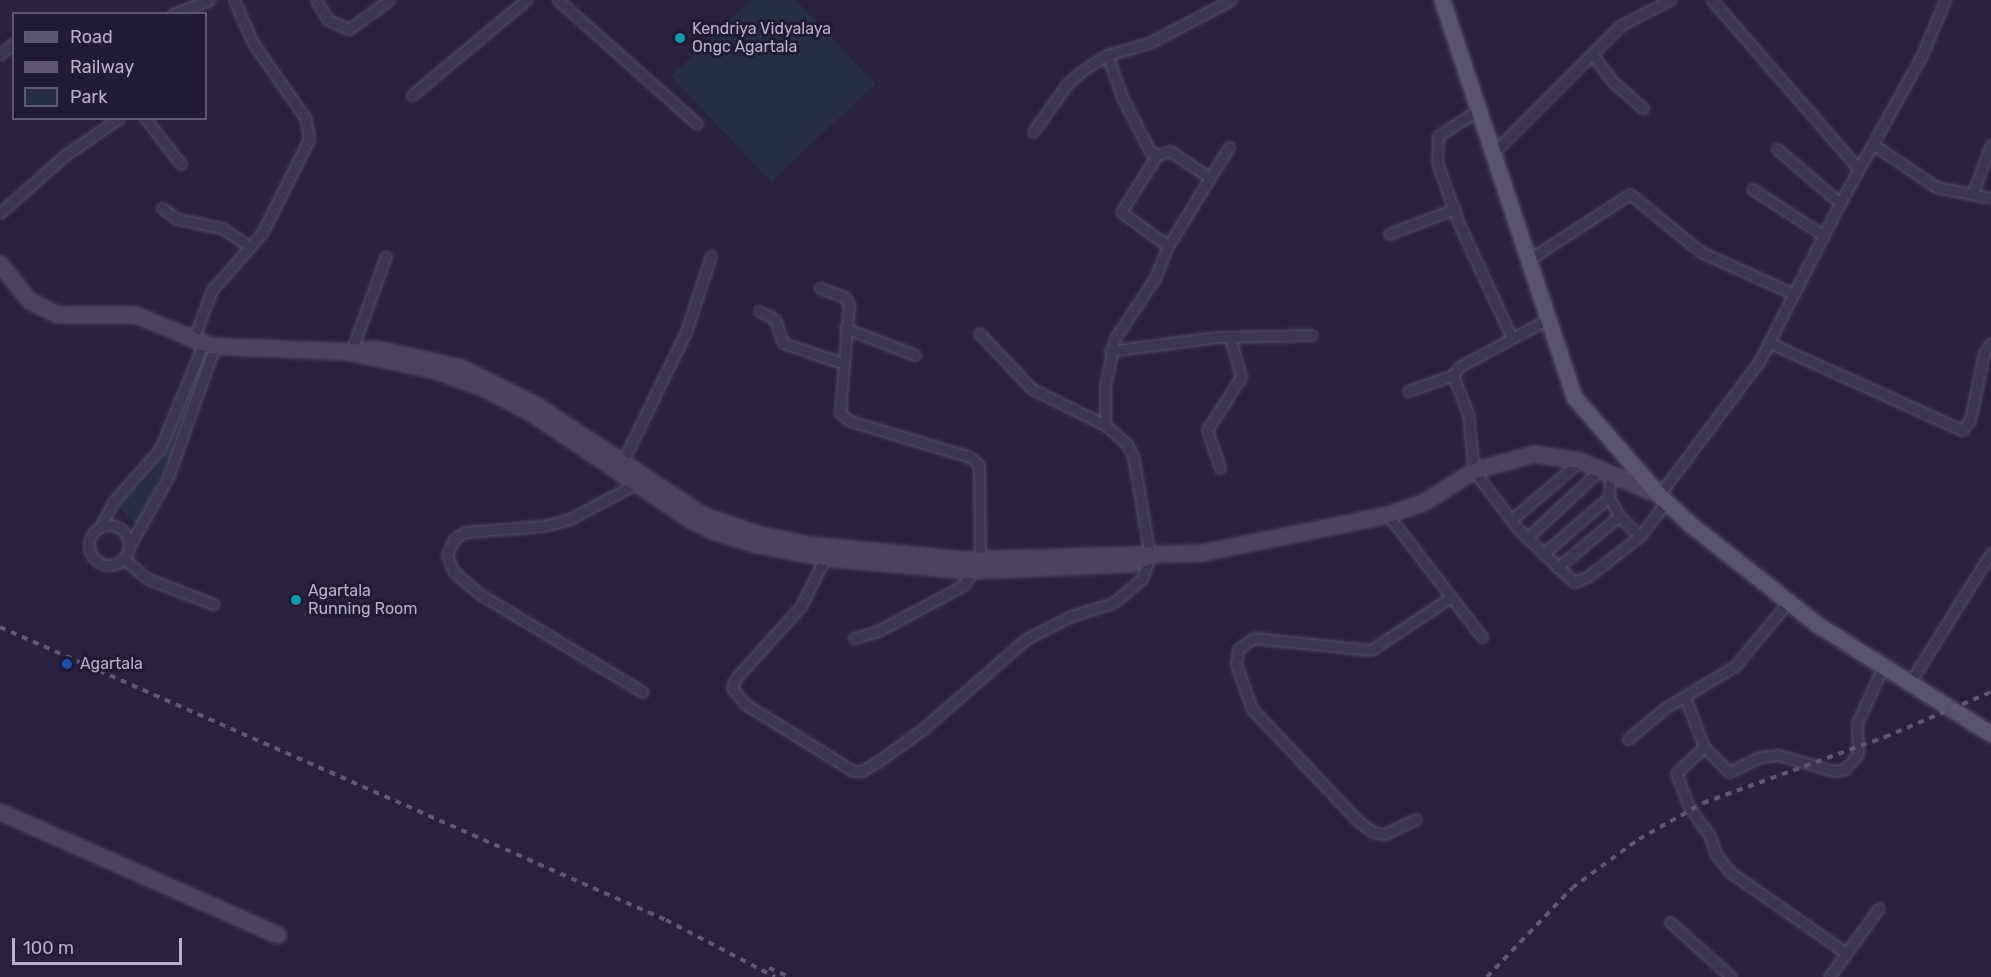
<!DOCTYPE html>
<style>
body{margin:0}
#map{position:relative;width:1991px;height:977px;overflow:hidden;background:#29213e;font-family:Rubik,sans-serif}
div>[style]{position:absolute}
.green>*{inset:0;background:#262e43}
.roads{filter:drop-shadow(0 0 2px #544e66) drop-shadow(0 0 2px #544e66)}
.street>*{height:9px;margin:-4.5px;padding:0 4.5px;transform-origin:4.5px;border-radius:4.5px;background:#3c354e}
.street>.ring{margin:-4.5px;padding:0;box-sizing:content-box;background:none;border:9px solid #3c354e;border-radius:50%}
.secondary>*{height:14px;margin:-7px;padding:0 7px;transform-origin:7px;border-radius:7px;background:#4d4361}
.primary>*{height:15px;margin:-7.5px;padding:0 7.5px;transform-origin:7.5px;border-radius:7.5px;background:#5a536e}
.rail>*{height:4px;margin-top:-2px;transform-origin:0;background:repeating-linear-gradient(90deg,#5f5775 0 6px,transparent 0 12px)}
.dots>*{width:16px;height:16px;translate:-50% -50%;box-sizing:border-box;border:3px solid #211b33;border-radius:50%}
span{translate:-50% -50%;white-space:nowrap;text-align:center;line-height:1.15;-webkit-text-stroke:6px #211b33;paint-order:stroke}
.poi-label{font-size:16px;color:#b8b1c9}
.left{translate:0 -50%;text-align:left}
.legend{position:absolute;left:12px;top:12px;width:195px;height:108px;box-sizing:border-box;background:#211b33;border:2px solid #5d576f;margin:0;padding:8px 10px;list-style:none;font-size:18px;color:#b8b1c9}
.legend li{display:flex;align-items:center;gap:12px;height:30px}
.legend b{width:30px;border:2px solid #5d576f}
.scale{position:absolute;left:12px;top:938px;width:170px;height:27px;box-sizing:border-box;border:3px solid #b8b1c9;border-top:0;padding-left:8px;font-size:18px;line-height:21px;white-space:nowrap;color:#b8b1c9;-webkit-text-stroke:4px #211b33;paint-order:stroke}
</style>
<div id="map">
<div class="green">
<i style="clip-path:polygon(751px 0,796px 0,875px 84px,771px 182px,671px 76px)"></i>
<i style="clip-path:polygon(206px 355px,168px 461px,136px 525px,118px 506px,151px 475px,163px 456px)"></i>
</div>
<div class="roads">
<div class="street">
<i style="left:316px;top:0;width:23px;rotate:59deg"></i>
<i style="left:328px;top:20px;width:23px;rotate:23deg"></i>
<i style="left:349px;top:29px;width:49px;rotate:-35.9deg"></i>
<i style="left:558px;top:0;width:186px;rotate:41.7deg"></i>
<i style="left:1712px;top:0;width:223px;rotate:49deg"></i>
<i style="left:173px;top:14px;width:39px;rotate:-21deg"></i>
<i style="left:0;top:54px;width:18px;rotate:-38deg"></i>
<i style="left:1592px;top:54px;width:35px;rotate:53deg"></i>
<i style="left:1613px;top:82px;width:40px;rotate:41deg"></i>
<i style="left:1107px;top:55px;width:47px;rotate:70deg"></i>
<i style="left:1123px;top:99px;width:59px;rotate:62.6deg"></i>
<i style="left:1150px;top:151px;width:8px;rotate:30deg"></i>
<i style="left:1157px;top:155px;width:14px;rotate:-17deg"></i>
<i style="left:1170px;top:151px;width:48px;rotate:34deg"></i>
<i style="left:412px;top:95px;width:148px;rotate:-39.8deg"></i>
<i style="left:1478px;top:110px;width:48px;rotate:147deg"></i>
<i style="left:1438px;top:136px;width:26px;rotate:92deg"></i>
<i style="left:1437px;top:162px;width:66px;rotate:70.5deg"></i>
<i style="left:1459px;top:224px;width:126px;rotate:65.1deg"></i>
<i style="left:145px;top:118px;width:58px;rotate:52deg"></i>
<i style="left:1033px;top:132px;width:59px;rotate:-54.7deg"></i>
<i style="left:1067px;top:84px;width:21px;rotate:-41deg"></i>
<i style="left:1083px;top:70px;width:28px;rotate:-32deg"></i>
<i style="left:1107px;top:55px;width:44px;rotate:-15.9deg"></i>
<i style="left:1149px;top:43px;width:93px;rotate:-27.7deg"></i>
<i style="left:1874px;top:145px;width:75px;rotate:34.1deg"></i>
<i style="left:1936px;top:187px;width:56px;rotate:11.3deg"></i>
<i style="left:1777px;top:149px;width:83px;rotate:40.6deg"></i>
<i style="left:1493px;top:153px;width:181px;rotate:-45deg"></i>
<i style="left:1621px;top:25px;width:55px;rotate:-27deg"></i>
<i style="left:1157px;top:155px;width:67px;rotate:122.3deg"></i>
<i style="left:1121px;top:212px;width:58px;rotate:35.9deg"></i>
<i style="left:1752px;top:189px;width:85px;rotate:32.9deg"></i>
<i style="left:1973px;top:192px;width:51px;rotate:-69.4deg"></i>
<i style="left:162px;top:208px;width:19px;rotate:36deg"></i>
<i style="left:177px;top:219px;width:46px;rotate:11.3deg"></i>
<i style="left:222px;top:228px;width:32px;rotate:34deg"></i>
<i style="left:0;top:213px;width:86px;rotate:-41.7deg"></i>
<i style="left:64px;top:156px;width:67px;rotate:-34.6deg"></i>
<i style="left:1389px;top:234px;width:70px;rotate:-21deg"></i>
<i style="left:1528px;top:260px;width:121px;rotate:-32.9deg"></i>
<i style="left:1630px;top:194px;width:92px;rotate:39.2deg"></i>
<i style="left:1701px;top:252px;width:102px;rotate:24.3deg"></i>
<i style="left:820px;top:288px;width:27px;rotate:20deg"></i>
<i style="left:845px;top:297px;width:9px;rotate:63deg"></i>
<i style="left:849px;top:305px;width:108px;rotate:94.8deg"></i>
<i style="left:840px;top:413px;width:13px;rotate:39deg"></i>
<i style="left:850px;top:421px;width:125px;rotate:16.7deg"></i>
<i style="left:970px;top:457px;width:12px;rotate:42deg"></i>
<i style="left:979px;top:465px;width:95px;rotate:89.4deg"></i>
<i style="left:759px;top:311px;width:18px;rotate:27deg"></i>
<i style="left:775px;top:319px;width:25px;rotate:72deg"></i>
<i style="left:783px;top:343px;width:62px;rotate:18.7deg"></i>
<i style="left:1548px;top:319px;width:101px;rotate:151.7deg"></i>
<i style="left:1459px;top:367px;width:10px;rotate:127deg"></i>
<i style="left:1453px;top:375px;width:42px;rotate:69deg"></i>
<i style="left:1468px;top:414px;width:57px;rotate:84deg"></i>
<i style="left:1474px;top:471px;width:74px;rotate:52.7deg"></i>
<i style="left:1519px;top:530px;width:76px;rotate:43.4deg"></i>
<i style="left:1574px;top:582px;width:14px;rotate:-21deg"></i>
<i style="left:1587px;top:577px;width:67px;rotate:-37.7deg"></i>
<i style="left:1640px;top:536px;width:43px;rotate:-52.6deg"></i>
<i style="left:845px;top:328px;width:75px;rotate:21.1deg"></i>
<i style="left:193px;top:340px;width:53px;rotate:-69.2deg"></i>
<i style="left:212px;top:290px;width:76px;rotate:-48.7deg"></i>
<i style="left:262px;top:233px;width:105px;rotate:-63.4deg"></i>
<i style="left:309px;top:139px;width:20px;rotate:-99deg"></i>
<i style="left:306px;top:119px;width:93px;rotate:-124.9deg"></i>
<i style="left:253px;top:43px;width:47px;rotate:-113.8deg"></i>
<i style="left:1770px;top:343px;width:211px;rotate:24.4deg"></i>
<i style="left:1962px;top:430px;width:13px;rotate:-51deg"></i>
<i style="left:1970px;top:420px;width:68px;rotate:-78.2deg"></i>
<i style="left:1984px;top:353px;width:12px;rotate:-55deg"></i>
<i style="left:1110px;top:351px;width:107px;rotate:-7.5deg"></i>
<i style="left:1216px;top:337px;width:96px;rotate:-1.2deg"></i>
<i style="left:351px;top:352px;width:102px;rotate:-70deg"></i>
<i style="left:1408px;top:391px;width:48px;rotate:-19.6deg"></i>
<i style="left:1105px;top:425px;width:38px;rotate:-90deg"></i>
<i style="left:1105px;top:387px;width:50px;rotate:-78.5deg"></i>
<i style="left:1115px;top:338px;width:72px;rotate:-56.3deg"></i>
<i style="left:1155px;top:278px;width:35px;rotate:-68deg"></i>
<i style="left:1168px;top:246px;width:116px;rotate:-58.4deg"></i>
<i style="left:621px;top:465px;width:148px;rotate:-64deg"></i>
<i style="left:686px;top:332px;width:80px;rotate:-71.8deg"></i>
<i style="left:1220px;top:468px;width:40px;rotate:-108.9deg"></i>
<i style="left:1207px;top:430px;width:63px;rotate:-57.3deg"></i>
<i style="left:1241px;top:377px;width:41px;rotate:-105.4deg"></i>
<i style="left:1610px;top:474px;width:23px;rotate:92deg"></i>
<i style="left:1609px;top:497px;width:21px;rotate:62deg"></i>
<i style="left:1619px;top:516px;width:29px;rotate:44deg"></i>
<i style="left:636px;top:484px;width:75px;rotate:152.1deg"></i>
<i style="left:570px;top:519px;width:27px;rotate:165deg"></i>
<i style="left:544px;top:526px;width:79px;rotate:175.7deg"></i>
<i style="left:465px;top:532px;width:13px;rotate:148deg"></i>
<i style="left:454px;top:539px;width:17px;rotate:114deg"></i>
<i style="left:447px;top:555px;width:17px;rotate:69deg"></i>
<i style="left:453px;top:571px;width:33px;rotate:41deg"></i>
<i style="left:478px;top:593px;width:192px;rotate:31deg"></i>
<i style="left:1659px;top:495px;width:166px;rotate:-53.1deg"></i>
<i style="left:1759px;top:362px;width:178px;rotate:-63deg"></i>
<i style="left:1840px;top:203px;width:169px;rotate:-61deg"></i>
<i style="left:1922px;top:55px;width:60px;rotate:-67.3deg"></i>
<i style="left:1388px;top:515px;width:154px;rotate:52.4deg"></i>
<i style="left:1511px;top:520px;width:91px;rotate:-40.5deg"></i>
<i class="ring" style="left:89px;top:525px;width:31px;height:31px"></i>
<i style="left:101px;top:526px;width:27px;rotate:-63deg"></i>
<i style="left:113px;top:502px;width:71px;rotate:-48.4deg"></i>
<i style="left:160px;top:449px;width:113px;rotate:-67.7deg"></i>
<i style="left:1527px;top:538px;width:100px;rotate:-43deg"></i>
<i style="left:129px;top:547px;width:80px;rotate:-60.9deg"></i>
<i style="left:168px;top:477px;width:139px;rotate:-70.3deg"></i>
<i style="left:1543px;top:554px;width:87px;rotate:-40.8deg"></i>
<i style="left:825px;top:558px;width:54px;rotate:116.6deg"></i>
<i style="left:801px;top:606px;width:98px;rotate:132.1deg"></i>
<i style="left:735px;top:679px;width:9px;rotate:108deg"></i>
<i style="left:732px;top:688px;width:21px;rotate:51deg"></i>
<i style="left:745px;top:704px;width:127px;rotate:31.8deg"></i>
<i style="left:853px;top:771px;width:9px"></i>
<i style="left:862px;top:771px;width:17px;rotate:-31deg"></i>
<i style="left:877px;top:762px;width:57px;rotate:-35.7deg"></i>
<i style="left:923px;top:729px;width:137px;rotate:-41.1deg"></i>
<i style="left:1026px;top:639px;width:51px;rotate:-27.1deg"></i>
<i style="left:1071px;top:616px;width:44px;rotate:-17.2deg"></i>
<i style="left:1113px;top:603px;width:38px;rotate:-40deg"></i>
<i style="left:1142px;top:579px;width:24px;rotate:-71deg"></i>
<i style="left:1150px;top:556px;width:101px;rotate:-99.6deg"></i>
<i style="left:1133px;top:456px;width:13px;rotate:-117deg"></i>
<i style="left:1127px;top:444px;width:29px;rotate:-139deg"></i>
<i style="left:1105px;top:425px;width:81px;rotate:-153.7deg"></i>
<i style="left:1032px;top:389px;width:77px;rotate:-133.4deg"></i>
<i style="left:124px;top:559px;width:31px;rotate:40deg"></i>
<i style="left:148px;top:579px;width:70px;rotate:21deg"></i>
<i style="left:1557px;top:568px;width:81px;rotate:-40deg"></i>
<i style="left:854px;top:638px;width:25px;rotate:-16deg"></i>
<i style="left:878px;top:631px;width:98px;rotate:-28.1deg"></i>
<i style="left:964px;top:585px;width:16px;rotate:-60deg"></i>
<i style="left:1909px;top:684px;width:155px;rotate:-58deg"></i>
<i style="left:1685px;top:697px;width:53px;rotate:69.2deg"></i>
<i style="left:1704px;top:747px;width:38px;rotate:137deg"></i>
<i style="left:1676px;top:773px;width:34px;rotate:69deg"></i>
<i style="left:1688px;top:805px;width:38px;rotate:55deg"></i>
<i style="left:1710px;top:836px;width:19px;rotate:72deg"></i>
<i style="left:1716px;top:854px;width:23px;rotate:52deg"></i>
<i style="left:1730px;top:872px;width:141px;rotate:34.9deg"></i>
<i style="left:1628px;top:739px;width:48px;rotate:-40deg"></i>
<i style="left:1665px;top:708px;width:82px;rotate:-31deg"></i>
<i style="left:1735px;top:666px;width:83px;rotate:-50.4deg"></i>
<i style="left:1704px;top:747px;width:35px;rotate:45deg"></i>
<i style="left:1729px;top:772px;width:34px;rotate:-26deg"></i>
<i style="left:1760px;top:757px;width:18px;rotate:-6deg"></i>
<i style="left:1778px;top:755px;width:58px;rotate:15.9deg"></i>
<i style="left:1834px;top:771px;width:11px;rotate:-10deg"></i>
<i style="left:1845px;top:769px;width:20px;rotate:-49deg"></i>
<i style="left:1858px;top:754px;width:31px;rotate:-92deg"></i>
<i style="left:1857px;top:723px;width:62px;rotate:-65.1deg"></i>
<i style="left:1416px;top:819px;width:34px;rotate:154deg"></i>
<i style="left:1385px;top:834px;width:12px;rotate:-171deg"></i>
<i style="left:1373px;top:832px;width:19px;rotate:-144deg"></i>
<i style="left:1358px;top:821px;width:154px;rotate:-133.4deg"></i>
<i style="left:1252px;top:709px;width:48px;rotate:-109.6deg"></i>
<i style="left:1236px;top:664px;width:15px;rotate:-82deg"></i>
<i style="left:1238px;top:649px;width:19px;rotate:-35deg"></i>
<i style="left:1254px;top:638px;width:118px;rotate:5.9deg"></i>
<i style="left:1371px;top:650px;width:96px;rotate:-33.5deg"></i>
<i style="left:1670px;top:922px;width:82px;rotate:42deg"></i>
<i style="left:1829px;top:977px;width:85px;rotate:-54.1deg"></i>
</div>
<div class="secondary">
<i style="left:0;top:264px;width:48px;rotate:51deg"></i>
<i style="left:30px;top:301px;width:31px;rotate:27deg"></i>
<i style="left:58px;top:315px;width:78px"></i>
<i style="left:136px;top:315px;width:80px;rotate:22.7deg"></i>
<i style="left:210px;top:346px;width:141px;rotate:2.4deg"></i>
<i style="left:351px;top:352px;width:25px;rotate:-7deg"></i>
<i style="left:376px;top:349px;width:88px;rotate:12.5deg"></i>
<i style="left:462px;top:368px;width:83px;rotate:26.6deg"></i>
<i style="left:536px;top:405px;width:201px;rotate:33.5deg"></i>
<i style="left:704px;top:516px;width:59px;rotate:18.7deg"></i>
<i style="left:760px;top:535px;width:50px;rotate:11.5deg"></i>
<i style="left:809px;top:545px;width:156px;rotate:5.5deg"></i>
<i style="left:964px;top:560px;width:238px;rotate:-1.7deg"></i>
<i style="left:1202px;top:553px;width:190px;rotate:-11.5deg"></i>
<i style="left:1388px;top:515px;width:39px;rotate:-19deg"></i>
<i style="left:1425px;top:502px;width:58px;rotate:-32.3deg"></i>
<i style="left:1474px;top:471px;width:62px;rotate:-15.8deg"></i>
<i style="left:1534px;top:454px;width:47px;rotate:8.7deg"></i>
<i style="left:1580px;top:461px;width:86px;rotate:23.3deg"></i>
<i style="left:353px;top:353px;width:83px;rotate:11.9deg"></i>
<i style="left:434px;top:370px;width:54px;rotate:20.4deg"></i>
<i style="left:485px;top:389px;width:52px;rotate:27.6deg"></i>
<i style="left:531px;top:413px;width:192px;rotate:33.8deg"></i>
<i style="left:691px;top:520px;width:27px;rotate:27deg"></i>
<i style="left:715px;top:532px;width:45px;rotate:16.8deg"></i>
<i style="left:758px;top:545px;width:68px;rotate:11deg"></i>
<i style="left:825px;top:558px;width:148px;rotate:5.1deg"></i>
<i style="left:972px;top:571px;width:158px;rotate:-2.5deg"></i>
<i style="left:1130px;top:564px;width:20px;rotate:-20deg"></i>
<i style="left:0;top:812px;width:304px;rotate:23.9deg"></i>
</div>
<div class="primary">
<i style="left:1442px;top:0;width:418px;rotate:71.6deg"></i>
<i style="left:1574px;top:397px;width:130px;rotate:49.1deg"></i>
<i style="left:1659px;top:495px;width:42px;rotate:43.1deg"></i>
<i style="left:1690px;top:524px;width:163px;rotate:38.3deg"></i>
<i style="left:1818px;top:625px;width:204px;rotate:32.2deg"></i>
</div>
</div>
<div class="rail">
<i style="left:0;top:627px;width:728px;rotate:23.75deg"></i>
<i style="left:666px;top:920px;width:123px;rotate:27.6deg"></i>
<i style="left:769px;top:968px;width:22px;rotate:24deg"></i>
<i style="left:1487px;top:977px;width:123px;rotate:-46.3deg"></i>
<i style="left:1572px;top:888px;width:83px;rotate:-36.2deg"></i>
<i style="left:1639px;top:839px;width:73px;rotate:-29.4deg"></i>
<i style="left:1703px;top:803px;width:194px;rotate:-19.9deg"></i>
<i style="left:1885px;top:737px;width:115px;rotate:-23deg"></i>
</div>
<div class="dots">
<i style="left:680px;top:38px;background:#0f9aa8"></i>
<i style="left:296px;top:600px;background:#0f9aa8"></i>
<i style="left:67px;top:664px;background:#1a4fb4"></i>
</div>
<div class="poi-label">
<span class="left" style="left:692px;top:38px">Kendriya Vidyalaya<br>Ongc Agartala</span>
<span class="left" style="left:308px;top:600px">Agartala<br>Running Room</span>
<span class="left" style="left:80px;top:664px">Agartala</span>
</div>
<ul class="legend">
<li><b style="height:8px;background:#5a536e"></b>Road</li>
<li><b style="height:8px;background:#5f5775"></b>Railway</li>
<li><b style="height:16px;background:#262e43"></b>Park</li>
</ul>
<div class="scale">100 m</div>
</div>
